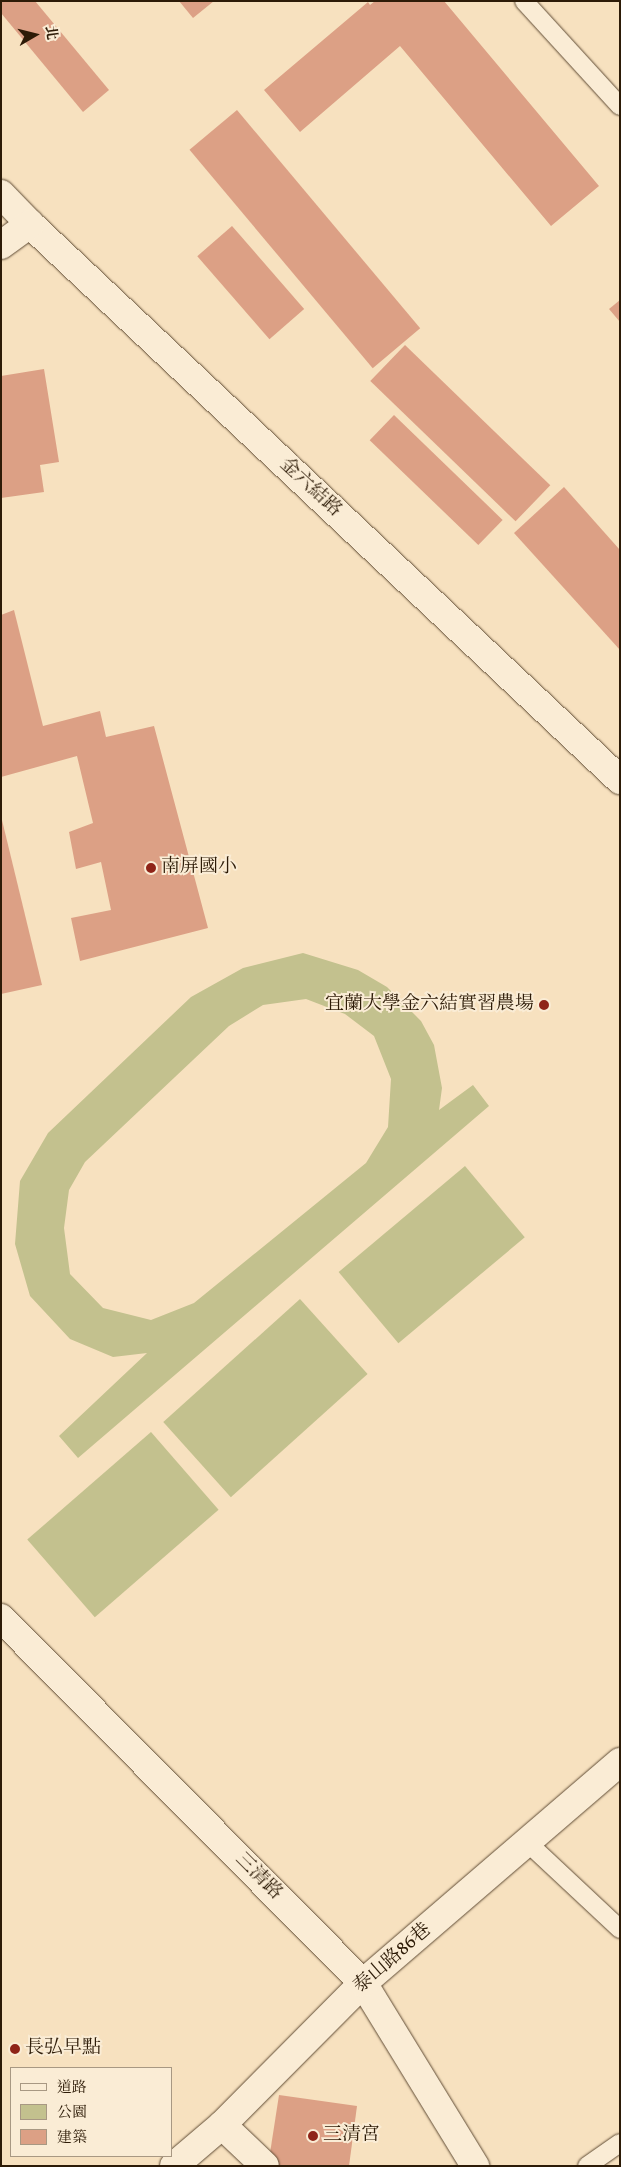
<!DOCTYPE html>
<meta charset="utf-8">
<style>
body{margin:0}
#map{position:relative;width:621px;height:2167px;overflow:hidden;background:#f7e1bf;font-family:Vollkorn,"Noto Serif TC",serif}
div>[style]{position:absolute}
.green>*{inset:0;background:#c3c18e;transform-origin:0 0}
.building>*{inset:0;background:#dca085;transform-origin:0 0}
.roads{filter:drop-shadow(0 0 1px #604c35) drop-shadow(0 0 1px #604c35)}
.service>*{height:18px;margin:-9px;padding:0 9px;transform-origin:9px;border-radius:9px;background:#faecd5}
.minor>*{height:28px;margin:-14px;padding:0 14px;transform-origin:14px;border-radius:14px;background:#faecd5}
.dots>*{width:14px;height:14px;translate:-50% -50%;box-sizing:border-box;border:2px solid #faecd5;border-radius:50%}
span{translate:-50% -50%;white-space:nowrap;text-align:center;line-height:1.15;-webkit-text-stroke:4px #faecd5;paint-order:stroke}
.street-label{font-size:19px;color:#2d1b07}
.poi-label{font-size:19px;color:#2d1b07}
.left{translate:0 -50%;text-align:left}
.right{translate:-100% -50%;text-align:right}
.frame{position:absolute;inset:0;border:2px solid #2d1b07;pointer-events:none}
.legend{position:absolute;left:10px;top:2067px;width:162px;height:90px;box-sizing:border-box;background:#faecd5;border:1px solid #a89883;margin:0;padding:6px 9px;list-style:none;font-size:15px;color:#2d1b07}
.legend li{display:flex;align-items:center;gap:10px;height:25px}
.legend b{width:25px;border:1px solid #a89883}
.north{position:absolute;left:10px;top:10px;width:50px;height:50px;-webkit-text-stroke:4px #faecd5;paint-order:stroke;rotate:82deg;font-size:14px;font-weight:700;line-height:20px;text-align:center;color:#2d1b07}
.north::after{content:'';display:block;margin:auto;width:18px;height:22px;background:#2d1b07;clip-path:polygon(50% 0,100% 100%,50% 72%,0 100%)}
</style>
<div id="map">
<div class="green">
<i style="clip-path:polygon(evenodd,303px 953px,358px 970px,387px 987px,421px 1021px,434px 1045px,442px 1088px,439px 1110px,473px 1085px,489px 1106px,78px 1458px,59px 1436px,147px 1353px,113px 1357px,70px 1339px,30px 1296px,15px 1244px,20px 1181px,48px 1133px,191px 997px,243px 968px,303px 953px,306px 999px,345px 1014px,374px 1036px,391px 1079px,388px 1127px,366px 1163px,194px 1303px,151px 1320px,103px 1308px,70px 1274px,64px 1228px,69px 1190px,85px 1162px,229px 1026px,263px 1005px,306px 999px)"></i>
<i style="left:465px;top:1166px;width:93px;height:165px;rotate:50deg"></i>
<i style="left:300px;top:1299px;width:101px;height:184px;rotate:48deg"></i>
<i style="left:151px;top:1432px;width:103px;height:164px;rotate:49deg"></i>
</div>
<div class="building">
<i style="clip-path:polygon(1px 1px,35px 1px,109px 90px,83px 112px,1px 13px)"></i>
<i style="clip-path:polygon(179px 1px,214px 1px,193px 18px)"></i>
<i style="clip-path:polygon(375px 1px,444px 1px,599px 186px,551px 226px,400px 46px,300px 132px,264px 90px,368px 2px,370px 5px)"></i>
<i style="left:237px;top:110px;width:285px;height:62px;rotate:50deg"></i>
<i style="left:232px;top:226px;width:110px;height:46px;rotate:49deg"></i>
<i style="clip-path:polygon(620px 300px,620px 322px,609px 309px)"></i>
<i style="left:405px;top:345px;width:202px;height:50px;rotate:44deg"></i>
<i style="clip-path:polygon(44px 369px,59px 462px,40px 465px,44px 492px,1px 498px,1px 376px)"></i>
<i style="left:394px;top:415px;width:151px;height:35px;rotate:44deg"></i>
<i style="clip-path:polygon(564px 487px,620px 550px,620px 650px,514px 533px)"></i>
<i style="clip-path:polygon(14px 610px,43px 726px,100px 711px,106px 737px,154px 726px,208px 928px,80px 961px,71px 918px,111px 910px,101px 862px,76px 869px,69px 832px,93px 823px,77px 756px,1px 777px,1px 615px)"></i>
<i style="clip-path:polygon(1px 816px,42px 985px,1px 994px)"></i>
<i style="clip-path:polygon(279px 2095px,357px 2106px,349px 2166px,268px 2166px)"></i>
</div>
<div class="roads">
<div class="service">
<i style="left:524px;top:1px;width:142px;rotate:47.6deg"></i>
<i style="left:528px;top:1843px;width:126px;rotate:43.1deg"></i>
<i style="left:587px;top:2166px;width:40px;rotate:-34.9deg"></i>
</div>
<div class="minor">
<i style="left:1px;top:194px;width:42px;rotate:46deg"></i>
<i style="left:30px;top:224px;width:811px;rotate:43.3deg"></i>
<i style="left:1px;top:245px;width:36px;rotate:-36deg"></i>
<i style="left:1px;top:1618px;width:514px;rotate:45.24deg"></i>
<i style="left:363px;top:1983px;width:215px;rotate:58.5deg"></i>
<i style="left:222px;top:2125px;width:59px;rotate:43.6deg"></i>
<i style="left:174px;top:2166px;width:63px;rotate:-40.5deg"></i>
<i style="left:222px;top:2125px;width:200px;rotate:-45.2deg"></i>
<i style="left:363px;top:1983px;width:339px;rotate:-40.7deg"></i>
</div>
</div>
<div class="dots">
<i style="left:151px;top:868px;background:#8f2418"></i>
<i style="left:544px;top:1005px;background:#8f2418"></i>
<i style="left:15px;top:2049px;background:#8f2418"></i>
<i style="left:313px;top:2136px;background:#8f2418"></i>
</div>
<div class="street-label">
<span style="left:310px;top:488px;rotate:43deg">金六結路</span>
<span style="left:258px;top:1877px;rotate:45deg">三清路</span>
<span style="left:393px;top:1959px;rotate:-41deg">泰山路86巷</span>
</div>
<div class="poi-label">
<span class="left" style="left:161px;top:868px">南屏國小</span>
<span class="right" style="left:534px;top:1005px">宜蘭大學金六結實習農場</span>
<span class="left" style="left:25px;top:2049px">長弘早點</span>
<span class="left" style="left:323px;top:2136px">三清宮</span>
</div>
<div class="frame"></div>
<ul class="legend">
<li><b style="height:6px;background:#faecd5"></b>道路</li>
<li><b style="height:14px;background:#c3c18e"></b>公園</li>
<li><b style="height:14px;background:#dca085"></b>建築</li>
</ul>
<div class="north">北</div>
</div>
